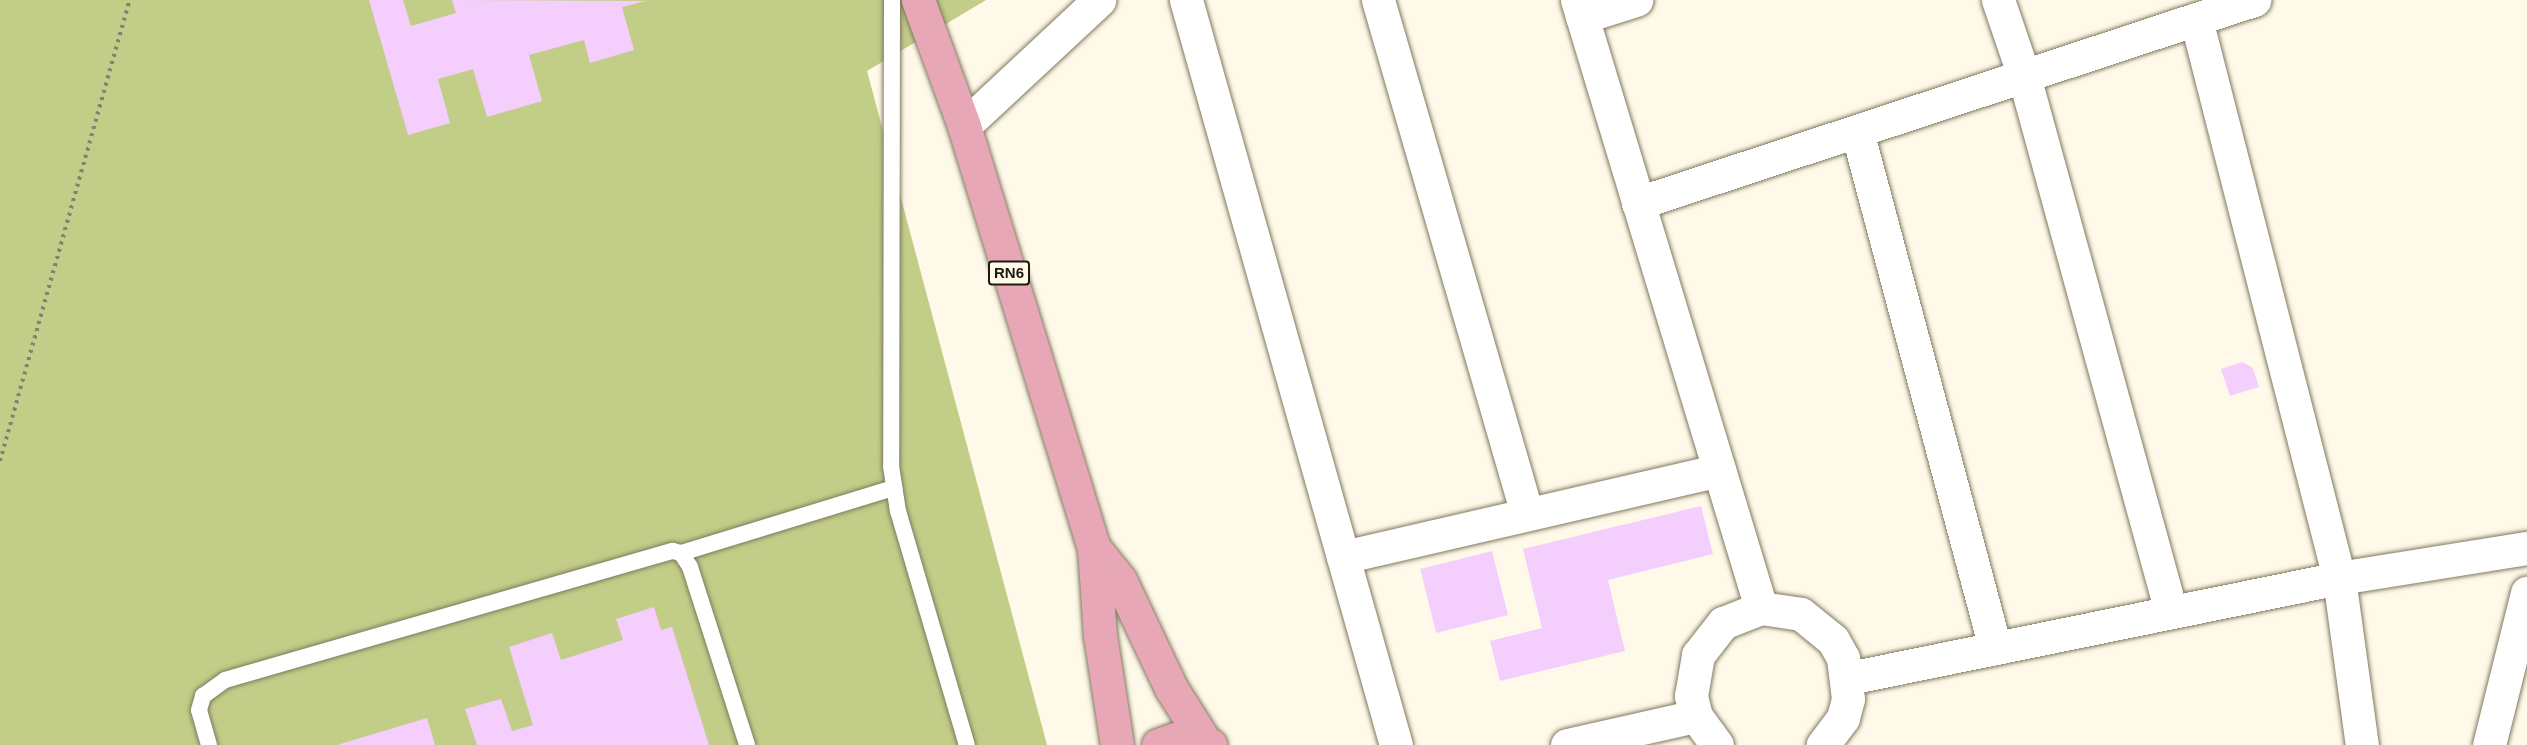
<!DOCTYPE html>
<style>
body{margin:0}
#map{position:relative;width:2527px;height:745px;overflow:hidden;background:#fef9e8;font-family:Arial,sans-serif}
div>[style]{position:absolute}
.forest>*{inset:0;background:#c2cd87}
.building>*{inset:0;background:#f4cefc;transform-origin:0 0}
.path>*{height:4px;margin-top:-2px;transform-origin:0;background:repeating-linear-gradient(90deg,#848073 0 3px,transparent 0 7.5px)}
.roads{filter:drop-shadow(0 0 2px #80795f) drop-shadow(0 0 2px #80795f)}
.lane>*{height:16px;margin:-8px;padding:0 8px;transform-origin:8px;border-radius:8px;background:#fff}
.street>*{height:33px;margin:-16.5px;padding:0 16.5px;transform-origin:16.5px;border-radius:16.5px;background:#fff}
.primary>*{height:33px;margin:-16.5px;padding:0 16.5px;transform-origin:16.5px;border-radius:16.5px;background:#e7a7b6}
span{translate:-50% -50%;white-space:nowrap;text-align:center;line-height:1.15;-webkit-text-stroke:4.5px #fef9e8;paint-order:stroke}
.shield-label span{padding:2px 4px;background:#fef9e8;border:2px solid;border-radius:4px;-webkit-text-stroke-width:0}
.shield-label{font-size:15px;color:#1d1a10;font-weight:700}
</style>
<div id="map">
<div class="forest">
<i style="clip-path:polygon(0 0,986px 0,867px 71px,1047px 745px,0 745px)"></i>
</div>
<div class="building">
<i style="clip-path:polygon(369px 0,403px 0,411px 26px,456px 13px,452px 0,646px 1px,622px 7px,634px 50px,590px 63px,584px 40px,529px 55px,542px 101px,487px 117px,473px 69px,438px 79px,450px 123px,408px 135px)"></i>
<i style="clip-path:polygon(2242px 362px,2253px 368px,2259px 387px,2230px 396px,2221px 369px)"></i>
<i style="clip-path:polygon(1701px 506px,1713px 554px,1608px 580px,1625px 651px,1500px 681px,1490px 641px,1542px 628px,1523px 549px)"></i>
<i style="left:1492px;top:551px;width:66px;height:74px;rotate:76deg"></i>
<i style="clip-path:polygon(654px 607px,661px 630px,672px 627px,709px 745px,477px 745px,465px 709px,501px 699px,512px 731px,533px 725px,509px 647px,552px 633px,561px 660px,623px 640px,616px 619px)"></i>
<i style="clip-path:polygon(427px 718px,435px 745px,340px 745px,340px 744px)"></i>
</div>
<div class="path">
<i style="left:0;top:461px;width:479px;rotate:-74.3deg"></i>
</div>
<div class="roads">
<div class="lane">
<i style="left:892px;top:0;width:466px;rotate:90.1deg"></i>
<i style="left:891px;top:466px;width:46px;rotate:81.2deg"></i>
<i style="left:898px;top:511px;width:244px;rotate:73.6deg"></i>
<i style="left:681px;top:553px;width:223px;rotate:-17deg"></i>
<i style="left:209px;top:745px;width:36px;rotate:-106deg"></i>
<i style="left:199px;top:710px;width:15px;rotate:-74deg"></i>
<i style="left:203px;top:696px;width:27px;rotate:-36deg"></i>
<i style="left:225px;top:680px;width:466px;rotate:-16.1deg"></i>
<i style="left:673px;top:551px;width:8px;rotate:14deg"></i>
<i style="left:681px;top:553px;width:17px;rotate:57deg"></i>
<i style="left:690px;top:567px;width:187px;rotate:72.2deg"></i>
</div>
<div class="street">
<i style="left:1186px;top:0;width:774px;rotate:74.26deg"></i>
<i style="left:1378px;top:0;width:535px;rotate:73.83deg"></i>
<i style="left:1577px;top:0;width:635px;rotate:73.16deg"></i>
<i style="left:1998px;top:0;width:80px;rotate:71.1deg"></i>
<i style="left:2024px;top:76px;width:556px;rotate:74.66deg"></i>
<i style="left:1582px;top:17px;width:57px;rotate:-17.5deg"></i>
<i style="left:2196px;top:19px;width:577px;rotate:75.65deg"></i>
<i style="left:2339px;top:578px;width:169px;rotate:82.2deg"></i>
<i style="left:964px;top:126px;width:185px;rotate:-43deg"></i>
<i style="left:1857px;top:131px;width:535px;rotate:75.05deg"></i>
<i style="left:1638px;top:203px;width:649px;rotate:-18.24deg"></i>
<i style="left:1343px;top:557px;width:386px;rotate:-13deg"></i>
<i style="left:1849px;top:678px;width:500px;rotate:-11.53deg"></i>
<i style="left:2339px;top:578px;width:190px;rotate:-9.1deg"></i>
<i style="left:1567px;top:745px;width:132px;rotate:-12.7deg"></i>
<i style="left:1717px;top:745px;width:36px;rotate:-126deg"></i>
<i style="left:1696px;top:716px;width:21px;rotate:-104deg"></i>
<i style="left:1691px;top:696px;width:42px;rotate:-80.3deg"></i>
<i style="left:1698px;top:655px;width:41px;rotate:-52deg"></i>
<i style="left:1723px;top:623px;width:41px;rotate:-21.5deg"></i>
<i style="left:1761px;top:608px;width:40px;rotate:8.5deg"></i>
<i style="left:1801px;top:614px;width:41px;rotate:39.1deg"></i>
<i style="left:1833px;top:640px;width:21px;rotate:61deg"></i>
<i style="left:1843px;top:658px;width:41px;rotate:83deg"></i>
<i style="left:1848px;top:699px;width:20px;rotate:105deg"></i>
<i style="left:1843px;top:718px;width:34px;rotate:127deg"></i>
<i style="left:2489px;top:745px;width:157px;rotate:-76deg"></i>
</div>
<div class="primary">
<i style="left:918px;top:0;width:134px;rotate:69.9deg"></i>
<i style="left:964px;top:126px;width:442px;rotate:72.9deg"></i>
<i style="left:1094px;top:548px;width:87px;rotate:86.1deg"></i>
<i style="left:1100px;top:635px;width:111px;rotate:81.2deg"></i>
<i style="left:1094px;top:548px;width:41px;rotate:50.9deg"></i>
<i style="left:1120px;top:580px;width:119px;rotate:64.7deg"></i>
<i style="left:1171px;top:688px;width:64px;rotate:57.8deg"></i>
<i style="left:1158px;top:745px;width:18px;rotate:-19deg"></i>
<i style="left:1175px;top:739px;width:36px;rotate:10deg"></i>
</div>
</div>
<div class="shield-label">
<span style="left:1009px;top:273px">RN6</span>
</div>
</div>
